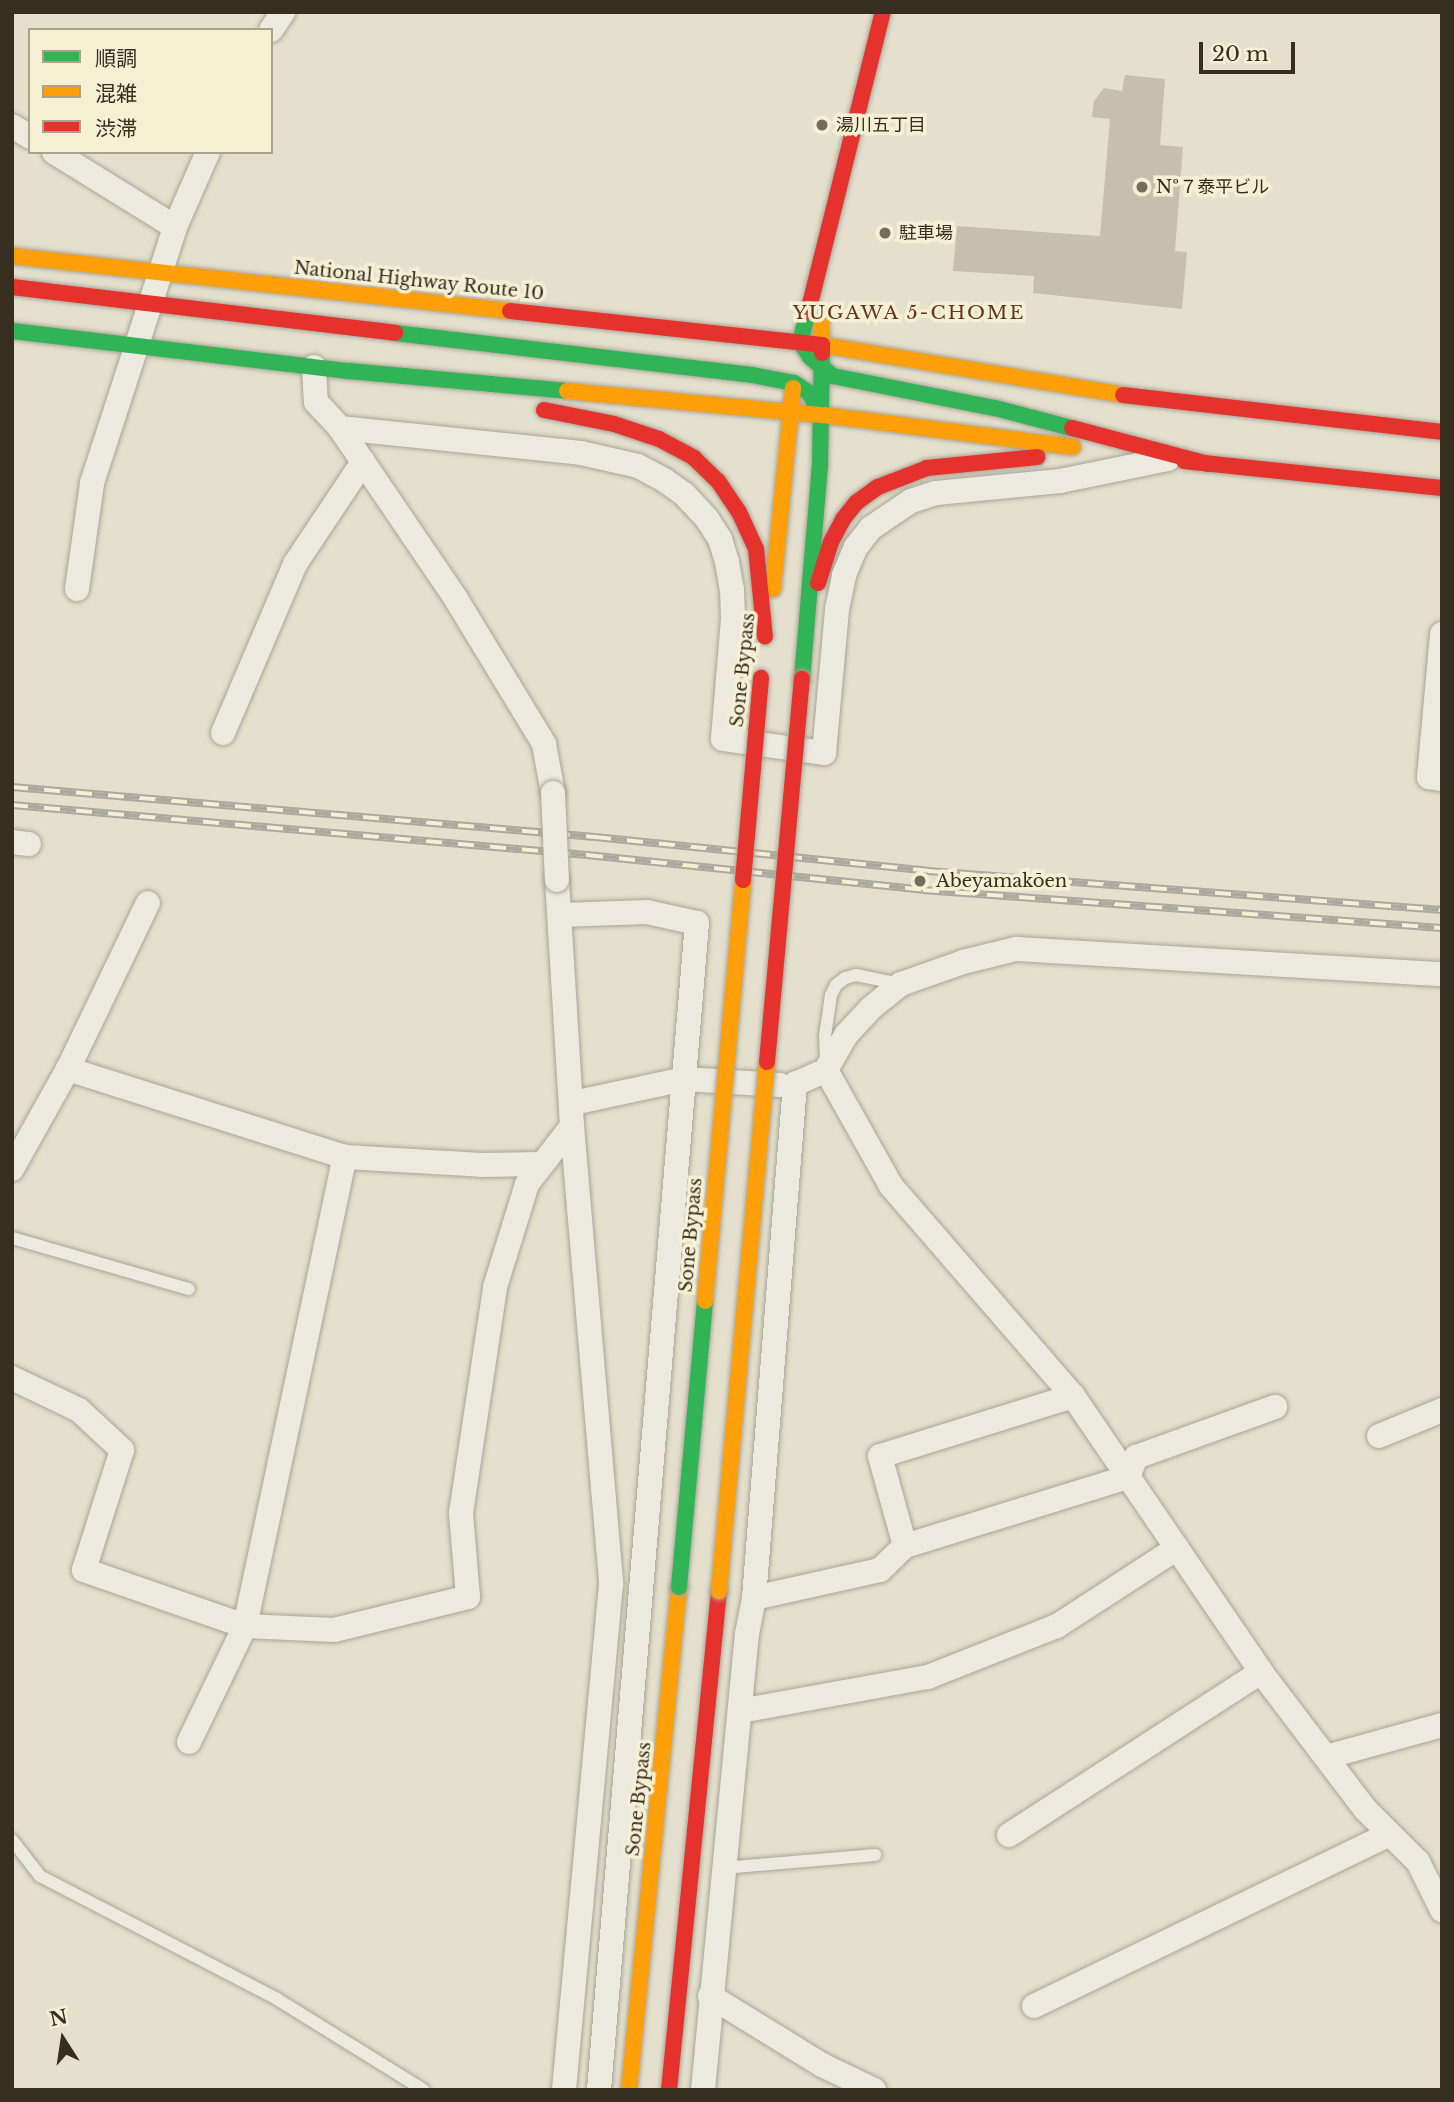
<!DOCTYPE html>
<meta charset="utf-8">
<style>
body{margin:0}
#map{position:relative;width:1454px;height:2102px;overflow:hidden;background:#e4e0cd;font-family:"Libre Baskerville","Noto Sans JP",serif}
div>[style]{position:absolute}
.building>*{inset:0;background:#c7bfae}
.roads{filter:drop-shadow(0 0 2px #a9a496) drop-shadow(0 0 2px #a9a496)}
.lane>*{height:12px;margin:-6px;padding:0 6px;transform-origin:6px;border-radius:6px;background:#ece9df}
.street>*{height:24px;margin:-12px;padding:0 12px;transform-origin:12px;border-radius:12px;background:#ece9df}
.fast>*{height:16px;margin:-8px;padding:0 8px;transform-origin:8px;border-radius:8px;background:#30b455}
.slow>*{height:16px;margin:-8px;padding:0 8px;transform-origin:8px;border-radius:8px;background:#ff9f0a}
.jam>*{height:16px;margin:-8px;padding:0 8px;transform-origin:8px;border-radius:8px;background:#e5322d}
.rail>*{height:8px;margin-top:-4px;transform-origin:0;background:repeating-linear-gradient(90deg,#f5efd4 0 16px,#aba99f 0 32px);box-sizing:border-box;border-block:2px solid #aba99f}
.bridges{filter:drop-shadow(0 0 2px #a9a496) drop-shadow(0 0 2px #a9a496)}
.street-bridge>*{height:24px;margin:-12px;padding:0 12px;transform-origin:12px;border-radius:12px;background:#ece9df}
.fast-bridge>*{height:16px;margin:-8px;padding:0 8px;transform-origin:8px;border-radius:8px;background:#30b455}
.slow-bridge>*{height:16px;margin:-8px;padding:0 8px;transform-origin:8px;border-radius:8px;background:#ff9f0a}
.jam-bridge>*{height:16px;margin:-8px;padding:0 8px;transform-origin:8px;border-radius:8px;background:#e5322d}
.dots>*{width:19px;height:19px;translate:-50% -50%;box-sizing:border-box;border:4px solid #f5efd4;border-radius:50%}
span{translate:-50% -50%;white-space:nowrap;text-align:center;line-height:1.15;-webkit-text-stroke:7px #f5efd4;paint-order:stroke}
.poi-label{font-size:18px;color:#382e1f}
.left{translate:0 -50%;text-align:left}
.street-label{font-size:18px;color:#382e1f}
.neighbourhood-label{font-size:19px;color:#63361f;letter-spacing:2px}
.frame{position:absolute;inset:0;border:14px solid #382e1f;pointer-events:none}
.legend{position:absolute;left:28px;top:28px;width:245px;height:126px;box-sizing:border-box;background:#f5efd4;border:2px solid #a9a28c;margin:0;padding:9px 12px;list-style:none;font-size:21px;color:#382e1f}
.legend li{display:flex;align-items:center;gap:14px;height:35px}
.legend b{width:35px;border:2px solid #a9a28c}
.north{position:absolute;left:28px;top:2004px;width:70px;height:70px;-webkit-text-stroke:5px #f5efd4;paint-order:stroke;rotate:348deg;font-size:19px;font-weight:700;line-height:28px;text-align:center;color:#382e1f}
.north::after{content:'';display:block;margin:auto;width:24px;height:32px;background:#382e1f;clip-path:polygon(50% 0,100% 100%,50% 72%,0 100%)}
.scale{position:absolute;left:1199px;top:42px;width:96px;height:32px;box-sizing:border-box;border:4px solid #382e1f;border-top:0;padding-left:9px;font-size:21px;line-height:24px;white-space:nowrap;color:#382e1f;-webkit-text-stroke:5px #f5efd4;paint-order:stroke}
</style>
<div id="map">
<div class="building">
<i style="clip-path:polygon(1125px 75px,1165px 79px,1160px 145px,1183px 147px,1175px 251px,1187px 252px,1182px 309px,1033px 293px,1034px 276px,953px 271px,957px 226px,1100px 236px,1110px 119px,1092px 117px,1094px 101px,1104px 88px,1122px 91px)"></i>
</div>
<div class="roads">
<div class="lane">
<i style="left:826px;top:1062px;width:26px;rotate:-92deg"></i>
<i style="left:825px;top:1036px;width:41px;rotate:-81.7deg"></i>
<i style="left:831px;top:995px;width:11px;rotate:-63deg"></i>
<i style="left:836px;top:985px;width:11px;rotate:-38deg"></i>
<i style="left:845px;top:978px;width:11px;rotate:-15deg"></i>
<i style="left:856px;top:975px;width:46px;rotate:11.3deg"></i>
<i style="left:12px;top:1238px;width:184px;rotate:16.1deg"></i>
<i style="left:12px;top:1840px;width:46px;rotate:52.1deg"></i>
<i style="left:40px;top:1876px;width:267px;rotate:27.4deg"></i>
<i style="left:277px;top:1999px;width:173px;rotate:31.8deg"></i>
<i style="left:723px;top:1868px;width:153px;rotate:-4.9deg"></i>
</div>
<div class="street">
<i style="left:271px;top:30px;width:22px;rotate:-56deg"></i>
<i style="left:12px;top:126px;width:21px;rotate:31deg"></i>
<i style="left:54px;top:152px;width:142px;rotate:31.8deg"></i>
<i style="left:314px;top:367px;width:35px;rotate:87deg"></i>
<i style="left:316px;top:402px;width:35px;rotate:47deg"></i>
<i style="left:340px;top:428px;width:207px;rotate:55.8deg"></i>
<i style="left:456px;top:599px;width:170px;rotate:58.7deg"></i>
<i style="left:544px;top:744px;width:50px;rotate:79.6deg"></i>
<i style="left:340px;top:428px;width:242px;rotate:5.9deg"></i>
<i style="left:581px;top:453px;width:58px;rotate:12.8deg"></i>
<i style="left:638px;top:466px;width:30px;rotate:28deg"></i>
<i style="left:664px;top:480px;width:24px;rotate:35deg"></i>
<i style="left:684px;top:494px;width:34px;rotate:47deg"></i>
<i style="left:707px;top:519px;width:24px;rotate:57deg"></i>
<i style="left:720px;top:539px;width:24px;rotate:73deg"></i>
<i style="left:727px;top:562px;width:27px;rotate:80deg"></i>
<i style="left:732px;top:589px;width:30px;rotate:88deg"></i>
<i style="left:733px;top:619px;width:120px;rotate:94.8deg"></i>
<i style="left:723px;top:739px;width:102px;rotate:7.9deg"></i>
<i style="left:824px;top:753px;width:145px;rotate:-84.8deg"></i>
<i style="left:837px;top:609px;width:35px;rotate:-78deg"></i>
<i style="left:844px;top:575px;width:30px;rotate:-67deg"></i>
<i style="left:856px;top:547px;width:24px;rotate:-52deg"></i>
<i style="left:871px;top:528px;width:48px;rotate:-34deg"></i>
<i style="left:911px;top:501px;width:26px;rotate:-18deg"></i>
<i style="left:936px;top:493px;width:125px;rotate:-5.5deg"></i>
<i style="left:1060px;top:481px;width:110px;rotate:-11.5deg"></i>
<i style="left:77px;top:589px;width:107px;rotate:-81.9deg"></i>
<i style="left:92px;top:483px;width:269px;rotate:-72deg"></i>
<i style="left:175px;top:227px;width:82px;rotate:-66.3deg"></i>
<i style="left:1442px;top:634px;width:144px;rotate:95.2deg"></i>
<i style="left:1429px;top:777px;width:13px;rotate:9deg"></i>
<i style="left:223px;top:733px;width:184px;rotate:-66.9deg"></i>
<i style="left:295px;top:564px;width:123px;rotate:-56.3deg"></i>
<i style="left:12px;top:842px;width:17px;rotate:7deg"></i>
<i style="left:557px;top:880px;width:246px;rotate:86.5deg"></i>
<i style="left:572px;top:1126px;width:460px;rotate:85.1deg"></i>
<i style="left:611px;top:1584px;width:508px;rotate:95.31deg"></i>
<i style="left:560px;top:915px;width:87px;rotate:-2deg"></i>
<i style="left:647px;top:912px;width:51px;rotate:12.4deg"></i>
<i style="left:697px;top:923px;width:1171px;rotate:94.8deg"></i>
<i style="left:826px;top:1070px;width:133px;rotate:60.7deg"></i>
<i style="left:891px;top:1186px;width:278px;rotate:49.1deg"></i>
<i style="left:1073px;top:1396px;width:334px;rotate:55.7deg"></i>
<i style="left:1261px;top:1672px;width:172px;rotate:52.8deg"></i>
<i style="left:1365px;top:1809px;width:75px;rotate:45deg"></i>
<i style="left:1418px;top:1862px;width:54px;rotate:63.4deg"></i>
<i style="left:573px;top:1103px;width:114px;rotate:-12.2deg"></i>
<i style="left:684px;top:1079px;width:96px;rotate:3.6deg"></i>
<i style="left:345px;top:1157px;width:137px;rotate:3.3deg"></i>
<i style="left:482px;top:1165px;width:58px;rotate:-1deg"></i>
<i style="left:12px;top:1169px;width:115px;rotate:-60.8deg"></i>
<i style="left:68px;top:1069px;width:184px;rotate:-64.3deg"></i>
<i style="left:12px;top:1378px;width:74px;rotate:25.5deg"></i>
<i style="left:79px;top:1410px;width:59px;rotate:42.9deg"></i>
<i style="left:122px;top:1450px;width:126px;rotate:107.6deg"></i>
<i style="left:84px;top:1570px;width:170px;rotate:19.2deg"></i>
<i style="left:245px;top:1626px;width:480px;rotate:-78deg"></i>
<i style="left:345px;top:1157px;width:291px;rotate:-162.4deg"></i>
<i style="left:1073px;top:1396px;width:202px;rotate:162.7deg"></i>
<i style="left:880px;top:1456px;width:93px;rotate:74.5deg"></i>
<i style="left:905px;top:1546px;width:233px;rotate:-17.2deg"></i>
<i style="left:1128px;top:1477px;width:22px;rotate:-68deg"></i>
<i style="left:1136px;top:1457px;width:148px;rotate:-19.8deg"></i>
<i style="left:1379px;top:1436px;width:68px;rotate:-22.4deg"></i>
<i style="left:754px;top:1598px;width:129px;rotate:-12.5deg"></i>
<i style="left:880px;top:1570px;width:35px;rotate:-44deg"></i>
<i style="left:740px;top:1711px;width:191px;rotate:-10.3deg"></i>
<i style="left:928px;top:1677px;width:139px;rotate:-21.6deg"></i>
<i style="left:1057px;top:1626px;width:143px;rotate:-33deg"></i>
<i style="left:189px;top:1742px;width:129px;rotate:-64.2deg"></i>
<i style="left:245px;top:1626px;width:89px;rotate:2.6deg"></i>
<i style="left:334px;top:1630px;width:138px;rotate:-13.8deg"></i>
<i style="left:468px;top:1597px;width:84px;rotate:-94.8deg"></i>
<i style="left:461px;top:1513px;width:229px;rotate:-81.4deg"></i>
<i style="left:495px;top:1287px;width:108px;rotate:-72.7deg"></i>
<i style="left:527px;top:1184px;width:73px;rotate:-52.2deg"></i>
<i style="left:1326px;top:1757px;width:120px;rotate:-15.4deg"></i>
<i style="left:1009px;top:1835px;width:300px;rotate:-32.9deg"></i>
<i style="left:710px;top:1996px;width:132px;rotate:31.6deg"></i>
<i style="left:822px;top:2065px;width:58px;rotate:25.7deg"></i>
<i style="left:1034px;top:2006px;width:395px;rotate:-25.8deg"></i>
<i style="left:703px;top:2090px;width:458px;rotate:-84.5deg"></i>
<i style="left:747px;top:1634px;width:37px;rotate:-79deg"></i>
<i style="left:754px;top:1598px;width:516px;rotate:-85.44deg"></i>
<i style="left:795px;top:1084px;width:34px;rotate:-24deg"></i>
<i style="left:826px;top:1070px;width:40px;rotate:-60.3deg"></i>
<i style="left:846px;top:1035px;width:37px;rotate:-47deg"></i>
<i style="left:871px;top:1008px;width:38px;rotate:-39deg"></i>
<i style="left:901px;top:984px;width:66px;rotate:-19.5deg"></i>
<i style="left:963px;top:962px;width:55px;rotate:-13.8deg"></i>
<i style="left:1016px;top:949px;width:427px;rotate:3.4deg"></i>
</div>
<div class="fast">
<i style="left:808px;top:312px;width:31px;rotate:105deg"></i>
<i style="left:800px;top:342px;width:18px;rotate:56deg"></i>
<i style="left:810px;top:357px;width:30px;rotate:40deg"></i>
<i style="left:833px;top:376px;width:165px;rotate:11.2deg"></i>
<i style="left:995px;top:408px;width:80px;rotate:14.6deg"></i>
<i style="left:12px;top:331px;width:339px;rotate:6.8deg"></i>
<i style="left:349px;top:371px;width:219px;rotate:5.2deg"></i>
<i style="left:395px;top:333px;width:359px;rotate:6.7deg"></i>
<i style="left:752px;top:375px;width:43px;rotate:10.8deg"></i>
<i style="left:794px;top:383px;width:17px;rotate:33deg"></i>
<i style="left:808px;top:392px;width:27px;rotate:57deg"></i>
<i style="left:802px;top:679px;width:217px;rotate:-85.2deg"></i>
<i style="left:820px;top:463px;width:110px;rotate:-89deg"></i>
</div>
<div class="slow">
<i style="left:12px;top:256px;width:501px;rotate:6.3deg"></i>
<i style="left:821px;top:317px;width:28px;rotate:88deg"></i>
<i style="left:822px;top:345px;width:305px;rotate:9.4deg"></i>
<i style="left:567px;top:391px;width:257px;rotate:5.4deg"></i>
<i style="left:823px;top:415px;width:252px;rotate:7.3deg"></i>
<i style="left:773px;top:589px;width:202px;rotate:-84.3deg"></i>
<i style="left:629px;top:2090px;width:505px;rotate:-84.32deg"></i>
</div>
<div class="jam">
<i style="left:12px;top:287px;width:386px;rotate:6.8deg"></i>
<i style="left:510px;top:311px;width:314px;rotate:6.2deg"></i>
<i style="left:822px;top:345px;width:8px;rotate:90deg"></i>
<i style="left:808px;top:312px;width:309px;rotate:-76deg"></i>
<i style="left:1123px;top:395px;width:321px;rotate:6.6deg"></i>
<i style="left:544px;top:410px;width:71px;rotate:11.3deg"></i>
<i style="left:614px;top:424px;width:47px;rotate:18.4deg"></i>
<i style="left:659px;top:439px;width:40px;rotate:28deg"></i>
<i style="left:694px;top:458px;width:33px;rotate:44deg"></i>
<i style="left:718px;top:481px;width:37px;rotate:56deg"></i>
<i style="left:739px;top:512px;width:41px;rotate:65.3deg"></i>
<i style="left:756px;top:549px;width:88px;rotate:84.2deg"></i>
<i style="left:1072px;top:428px;width:141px;rotate:14.8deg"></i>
<i style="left:1184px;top:461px;width:259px;rotate:6deg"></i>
<i style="left:818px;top:583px;width:43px;rotate:-72.4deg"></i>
<i style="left:831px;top:542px;width:26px;rotate:-62deg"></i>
<i style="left:843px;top:519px;width:22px;rotate:-51deg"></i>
<i style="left:857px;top:502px;width:26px;rotate:-36deg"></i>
<i style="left:878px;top:487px;width:53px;rotate:-21.2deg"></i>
<i style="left:927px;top:468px;width:111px;rotate:-5.7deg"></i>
<i style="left:669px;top:2090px;width:501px;rotate:-84.28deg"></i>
</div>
</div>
<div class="rail">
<i style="left:12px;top:787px;width:585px;rotate:4.9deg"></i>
<i style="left:595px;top:837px;width:335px;rotate:5.8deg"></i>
<i style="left:928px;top:871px;width:515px;rotate:4.34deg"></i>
<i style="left:12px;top:805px;width:577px;rotate:4.97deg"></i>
<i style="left:587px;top:855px;width:338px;rotate:5.9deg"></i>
<i style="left:923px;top:890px;width:520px;rotate:4.19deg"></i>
</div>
<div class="bridges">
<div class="street-bridge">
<i style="left:553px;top:793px;width:87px;rotate:87.4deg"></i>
</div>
<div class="fast-bridge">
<i style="left:679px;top:1587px;width:287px;rotate:-84.8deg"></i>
</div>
<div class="slow-bridge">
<i style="left:705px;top:1301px;width:423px;rotate:-84.8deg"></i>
<i style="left:719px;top:1591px;width:531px;rotate:-84.82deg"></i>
</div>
<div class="jam-bridge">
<i style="left:743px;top:880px;width:203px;rotate:-84.9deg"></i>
<i style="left:767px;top:1062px;width:385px;rotate:-84.8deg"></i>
</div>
</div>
<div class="dots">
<i style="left:822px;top:125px;background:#746c5c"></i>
<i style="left:1142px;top:187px;background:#746c5c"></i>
<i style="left:885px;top:233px;background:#746c5c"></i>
<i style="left:920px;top:881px;background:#746c5c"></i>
</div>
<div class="poi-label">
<span class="left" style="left:836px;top:125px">湯川五丁目</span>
<span class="left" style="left:1156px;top:187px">№７泰平ビル</span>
<span class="left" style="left:899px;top:233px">駐車場</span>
<span class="left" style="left:936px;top:881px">Abeyamakōen</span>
</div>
<div class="street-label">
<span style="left:419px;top:281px;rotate:6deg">National Highway Route 10</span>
<span style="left:743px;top:670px;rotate:-84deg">Sone Bypass</span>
<span style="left:691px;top:1235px;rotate:-85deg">Sone Bypass</span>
<span style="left:639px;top:1799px;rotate:-84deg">Sone Bypass</span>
</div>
<div class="neighbourhood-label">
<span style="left:909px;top:313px">YUGAWA 5-CHOME</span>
</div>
<div class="frame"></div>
<ul class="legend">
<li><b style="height:9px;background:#30b455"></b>順調</li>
<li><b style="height:9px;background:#ff9f0a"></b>混雑</li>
<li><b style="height:9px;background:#e5322d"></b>渋滞</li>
</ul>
<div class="north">N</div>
<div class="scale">20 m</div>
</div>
